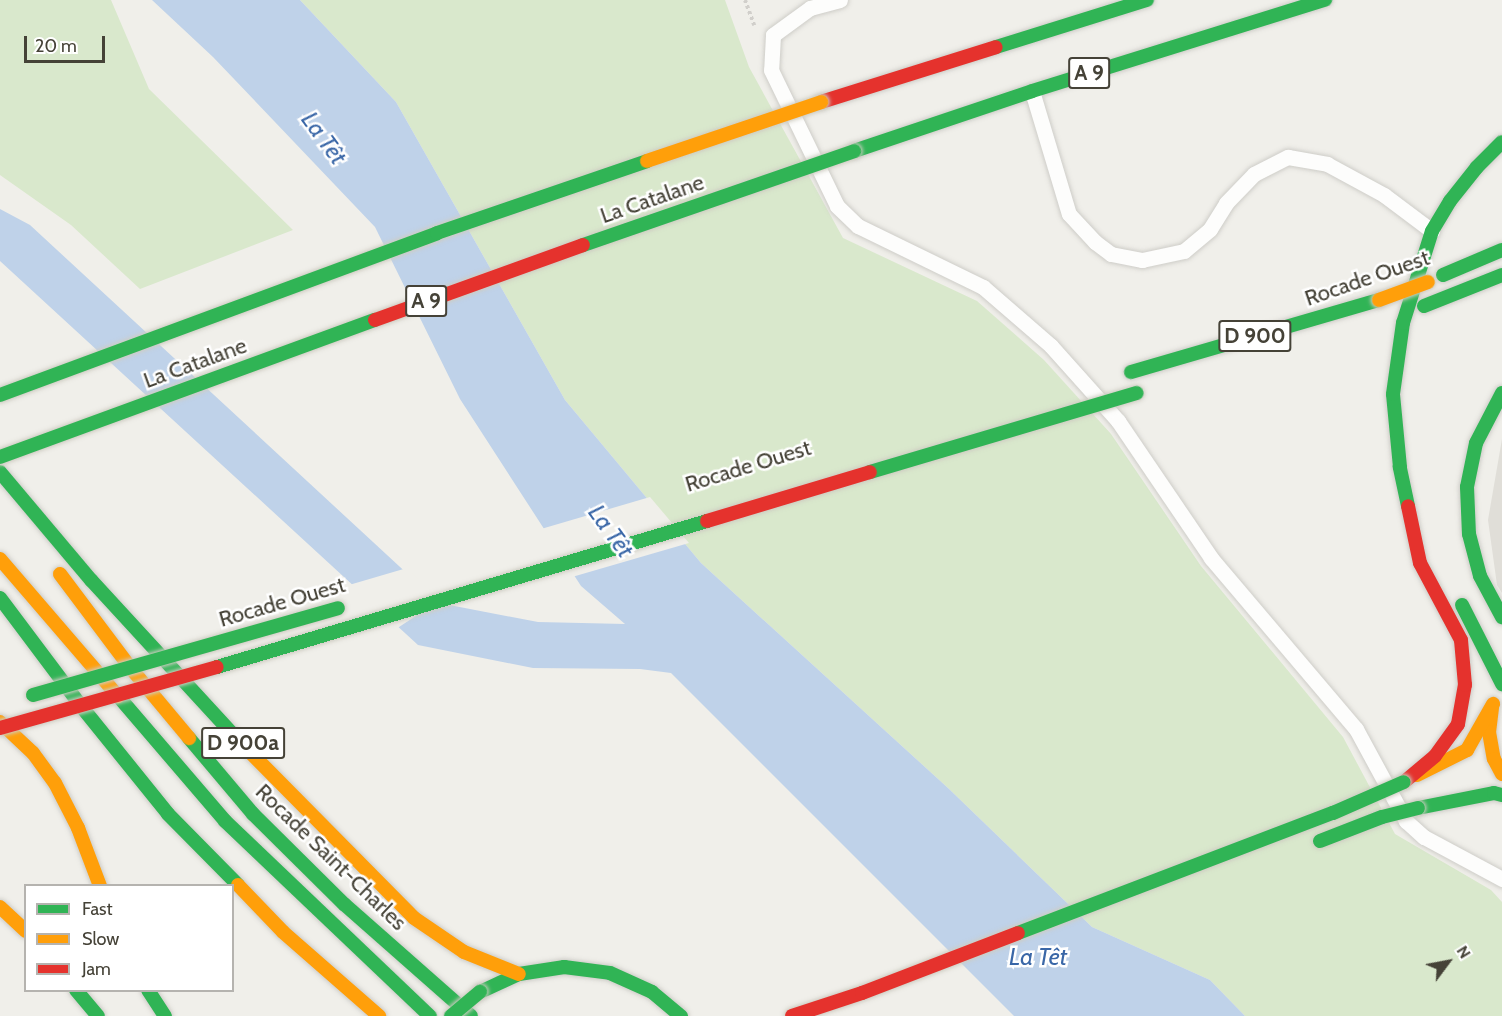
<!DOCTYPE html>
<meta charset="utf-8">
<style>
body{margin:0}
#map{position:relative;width:1502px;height:1016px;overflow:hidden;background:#f0efea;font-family:Cabin,sans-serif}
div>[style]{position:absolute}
.industrial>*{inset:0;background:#e0ded8}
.green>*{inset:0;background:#d9e8cc}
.water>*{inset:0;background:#bfd2e9}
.pier>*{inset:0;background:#f0efea}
.path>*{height:4px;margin-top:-2px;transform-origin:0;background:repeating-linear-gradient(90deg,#d1cfcb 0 3px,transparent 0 6px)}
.roads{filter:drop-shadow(0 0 2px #cecdc8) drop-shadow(0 0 2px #cecdc8)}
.lane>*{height:15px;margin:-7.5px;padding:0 7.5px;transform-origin:7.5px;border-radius:7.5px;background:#fdfdfc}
.fast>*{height:14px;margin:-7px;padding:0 7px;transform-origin:7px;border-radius:7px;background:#30b455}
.slow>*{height:14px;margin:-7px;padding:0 7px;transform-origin:7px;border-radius:7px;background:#ff9f0a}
.jam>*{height:14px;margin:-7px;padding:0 7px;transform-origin:7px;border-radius:7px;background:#e5322d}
.bridges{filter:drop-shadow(0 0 2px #ceccc2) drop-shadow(0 0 2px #ceccc2)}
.fast-bridge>*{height:14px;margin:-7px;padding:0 7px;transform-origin:7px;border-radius:7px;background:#30b455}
.slow-bridge>*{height:14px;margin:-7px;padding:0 7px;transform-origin:7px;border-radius:7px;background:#ff9f0a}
.jam-bridge>*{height:14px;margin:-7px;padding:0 7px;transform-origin:7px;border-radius:7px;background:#e5322d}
span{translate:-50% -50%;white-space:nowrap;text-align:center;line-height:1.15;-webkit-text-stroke:5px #fff;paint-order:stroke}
.shield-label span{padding:2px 4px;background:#fff;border:2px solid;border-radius:4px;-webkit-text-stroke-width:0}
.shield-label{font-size:21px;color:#454237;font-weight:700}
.street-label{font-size:22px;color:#454237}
.water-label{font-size:24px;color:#3a67a7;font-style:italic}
.legend{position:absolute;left:24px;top:884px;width:210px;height:108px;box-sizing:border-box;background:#fff;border:2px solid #b5b3af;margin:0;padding:8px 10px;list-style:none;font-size:18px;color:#454237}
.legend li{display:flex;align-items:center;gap:12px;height:30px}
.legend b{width:30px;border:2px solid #b5b3af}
.north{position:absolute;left:1418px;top:932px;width:60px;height:60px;-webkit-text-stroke:4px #fff;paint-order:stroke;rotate:58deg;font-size:16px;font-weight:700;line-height:24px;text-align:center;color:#454237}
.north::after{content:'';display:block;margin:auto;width:21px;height:27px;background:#454237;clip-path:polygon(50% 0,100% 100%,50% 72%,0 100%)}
.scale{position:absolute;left:24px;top:36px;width:81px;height:27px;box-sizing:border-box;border:3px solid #454237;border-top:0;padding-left:8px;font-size:18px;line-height:21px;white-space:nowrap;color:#454237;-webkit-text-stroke:4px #fff;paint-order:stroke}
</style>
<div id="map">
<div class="industrial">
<i style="clip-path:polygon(1502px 439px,1502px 593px,1497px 585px,1488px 520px)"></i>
</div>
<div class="green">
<i style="clip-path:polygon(0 0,111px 0,149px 89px,293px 230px,140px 289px,71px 225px,0 175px)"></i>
<i style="clip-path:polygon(300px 0,725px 0,749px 67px,843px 238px,977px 301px,1044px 360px,1111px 434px,1201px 566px,1343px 737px,1395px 834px,1491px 890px,1502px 902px,1502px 1016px,1245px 1016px,1210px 980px,1092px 927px,948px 788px,701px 563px,565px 400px,396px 102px)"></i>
</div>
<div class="water">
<i style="clip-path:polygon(152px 0,300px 0,396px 102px,565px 400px,701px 563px,948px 788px,1092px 927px,1210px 980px,1245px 1016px,1014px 1016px,671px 673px,640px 669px,533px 668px,418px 645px,0 261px,0 209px,30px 225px,439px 603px,538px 622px,625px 624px,581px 586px,460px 399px,375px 227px,213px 57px)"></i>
</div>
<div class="pier">
<i style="clip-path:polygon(650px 497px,689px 543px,572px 577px,541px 529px)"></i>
<i style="clip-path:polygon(407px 568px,440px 600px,396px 629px,349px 585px)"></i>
</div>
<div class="path">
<i style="left:745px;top:0;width:27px;rotate:70deg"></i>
</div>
<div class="roads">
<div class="lane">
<i style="left:840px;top:0;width:31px;rotate:165deg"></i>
<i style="left:810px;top:8px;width:46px;rotate:143.9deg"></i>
<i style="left:773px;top:35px;width:35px;rotate:93deg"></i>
<i style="left:771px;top:70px;width:151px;rotate:64.1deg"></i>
<i style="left:837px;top:206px;width:29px;rotate:44deg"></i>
<i style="left:858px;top:226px;width:139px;rotate:26deg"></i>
<i style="left:983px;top:287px;width:90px;rotate:40.9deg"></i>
<i style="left:1051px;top:346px;width:101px;rotate:48.2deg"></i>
<i style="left:1118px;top:421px;width:166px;rotate:55.8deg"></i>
<i style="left:1211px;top:558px;width:224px;rotate:49.7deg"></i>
<i style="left:1356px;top:729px;width:105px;rotate:61.5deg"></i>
<i style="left:1406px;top:821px;width:24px;rotate:42deg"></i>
<i style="left:1424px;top:837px;width:89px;rotate:28.3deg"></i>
<i style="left:1032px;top:91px;width:128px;rotate:73.3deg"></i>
<i style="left:1069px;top:214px;width:38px;rotate:47deg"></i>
<i style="left:1095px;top:242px;width:20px;rotate:37deg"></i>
<i style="left:1111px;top:254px;width:32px;rotate:11deg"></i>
<i style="left:1142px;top:260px;width:43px;rotate:-12.1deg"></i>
<i style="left:1184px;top:251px;width:34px;rotate:-40deg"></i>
<i style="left:1210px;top:229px;width:31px;rotate:-58deg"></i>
<i style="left:1226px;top:203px;width:40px;rotate:-46deg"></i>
<i style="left:1254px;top:174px;width:38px;rotate:-27deg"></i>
<i style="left:1288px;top:157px;width:40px;rotate:10deg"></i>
<i style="left:1327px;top:164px;width:65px;rotate:28.5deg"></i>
<i style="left:1384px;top:195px;width:60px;rotate:36.9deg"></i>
</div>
<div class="fast">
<i style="left:996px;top:47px;width:158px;rotate:-17.3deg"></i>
<i style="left:854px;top:151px;width:188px;rotate:-18.6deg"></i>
<i style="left:1032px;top:91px;width:307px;rotate:-17.3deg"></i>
<i style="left:1443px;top:275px;width:64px;rotate:-23deg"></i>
<i style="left:1424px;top:306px;width:84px;rotate:-21.7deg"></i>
<i style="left:1131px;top:372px;width:258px;rotate:-16.2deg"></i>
<i style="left:1502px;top:393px;width:56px;rotate:117.5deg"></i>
<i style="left:1476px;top:443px;width:45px;rotate:101.6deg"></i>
<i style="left:1467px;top:487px;width:47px;rotate:87.6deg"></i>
<i style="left:1469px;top:534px;width:43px;rotate:75.3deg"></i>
<i style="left:1480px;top:576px;width:47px;rotate:61.8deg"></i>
<i style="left:0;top:472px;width:141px;rotate:49.9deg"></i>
<i style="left:91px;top:580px;width:220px;rotate:47.4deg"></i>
<i style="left:1408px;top:506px;width:40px;rotate:-102deg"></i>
<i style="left:1400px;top:467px;width:73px;rotate:-95.5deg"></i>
<i style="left:1393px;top:394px;width:72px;rotate:-82deg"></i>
<i style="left:1403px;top:323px;width:96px;rotate:-72.5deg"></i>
<i style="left:1432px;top:231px;width:35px;rotate:-59deg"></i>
<i style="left:1450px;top:201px;width:43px;rotate:-51.5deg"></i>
<i style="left:1477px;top:167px;width:35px;rotate:-45deg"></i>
<i style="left:0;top:598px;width:135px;rotate:53.1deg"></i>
<i style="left:81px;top:706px;width:139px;rotate:51.1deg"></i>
<i style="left:168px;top:814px;width:100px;rotate:45.4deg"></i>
<i style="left:1462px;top:605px;width:89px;rotate:63.1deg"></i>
<i style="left:118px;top:696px;width:165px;rotate:49.4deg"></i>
<i style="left:225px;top:821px;width:283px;rotate:43.6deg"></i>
<i style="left:189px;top:738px;width:99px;rotate:49.9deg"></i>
<i style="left:253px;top:814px;width:128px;rotate:44.7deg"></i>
<i style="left:344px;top:904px;width:169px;rotate:41.4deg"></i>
<i style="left:1418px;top:808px;width:77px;rotate:-11.2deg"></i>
<i style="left:1494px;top:793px;width:8px;rotate:14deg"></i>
<i style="left:76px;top:990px;width:34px;rotate:50deg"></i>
<i style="left:148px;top:990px;width:31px;rotate:57deg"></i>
<i style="left:480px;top:992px;width:43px;rotate:-24.8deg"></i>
<i style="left:519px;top:974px;width:46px;rotate:-8.8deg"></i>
<i style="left:564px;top:967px;width:46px;rotate:7.4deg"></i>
<i style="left:610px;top:973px;width:46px;rotate:24.3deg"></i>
<i style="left:652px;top:992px;width:38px;rotate:40deg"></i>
</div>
<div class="slow">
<i style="left:0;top:559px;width:181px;rotate:49.3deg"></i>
<i style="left:60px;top:574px;width:115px;rotate:53.1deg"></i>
<i style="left:129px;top:666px;width:94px;rotate:50.2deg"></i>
<i style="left:1492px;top:708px;width:24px;rotate:97deg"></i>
<i style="left:1489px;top:732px;width:27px;rotate:80deg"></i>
<i style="left:1494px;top:759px;width:17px;rotate:62deg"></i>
<i style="left:0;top:722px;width:45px;rotate:43.2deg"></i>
<i style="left:33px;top:753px;width:37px;rotate:54deg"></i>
<i style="left:55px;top:783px;width:51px;rotate:62.9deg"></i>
<i style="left:78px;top:828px;width:62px;rotate:69.2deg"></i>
<i style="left:240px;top:742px;width:247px;rotate:45.3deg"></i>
<i style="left:414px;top:918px;width:60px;rotate:34.2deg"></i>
<i style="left:464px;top:952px;width:59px;rotate:21.8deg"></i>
<i style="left:1417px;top:775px;width:56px;rotate:-26.6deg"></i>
<i style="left:1467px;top:750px;width:53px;rotate:-60.5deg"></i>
<i style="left:238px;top:885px;width:65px;rotate:46.2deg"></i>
<i style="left:283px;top:932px;width:128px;rotate:41.2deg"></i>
<i style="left:0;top:907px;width:35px;rotate:43deg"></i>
</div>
<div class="jam">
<i style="left:821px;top:102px;width:183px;rotate:-17.4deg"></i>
<i style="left:1404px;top:782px;width:40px;rotate:-40deg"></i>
<i style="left:1435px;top:756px;width:39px;rotate:-54deg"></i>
<i style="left:1458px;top:724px;width:40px;rotate:-80deg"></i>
<i style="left:1465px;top:685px;width:45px;rotate:-95.1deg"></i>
<i style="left:1461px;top:640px;width:87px;rotate:-118deg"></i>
<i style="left:1420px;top:563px;width:58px;rotate:-101.9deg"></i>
</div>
</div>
<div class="bridges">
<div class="fast-bridge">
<i style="left:583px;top:245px;width:287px;rotate:-19.1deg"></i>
<i style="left:0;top:395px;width:466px;rotate:-20.3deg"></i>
<i style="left:437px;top:233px;width:222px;rotate:-18.9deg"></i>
<i style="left:0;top:457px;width:399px;rotate:-20.1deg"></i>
<i style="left:870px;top:472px;width:278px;rotate:-16.5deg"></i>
<i style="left:217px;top:667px;width:511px;rotate:-16.59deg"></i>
<i style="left:33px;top:695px;width:317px;rotate:-15.9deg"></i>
<i style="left:1320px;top:841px;width:66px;rotate:-21.2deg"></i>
<i style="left:1382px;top:817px;width:37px;rotate:-14deg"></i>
<i style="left:1018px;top:933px;width:337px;rotate:-20.9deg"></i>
<i style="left:1333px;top:813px;width:77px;rotate:-23.6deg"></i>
<i style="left:451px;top:1016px;width:38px;rotate:-40deg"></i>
</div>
<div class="slow-bridge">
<i style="left:647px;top:161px;width:184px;rotate:-18.7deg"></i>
<i style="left:1379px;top:300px;width:52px;rotate:-20.2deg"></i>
</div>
<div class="jam-bridge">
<i style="left:375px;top:320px;width:221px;rotate:-19.8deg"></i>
<i style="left:707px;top:521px;width:170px;rotate:-16.7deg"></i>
<i style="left:0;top:728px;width:225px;rotate:-15.7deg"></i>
<i style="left:792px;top:1016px;width:74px;rotate:-18.2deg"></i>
<i style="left:862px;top:993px;width:167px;rotate:-21deg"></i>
</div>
</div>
<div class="shield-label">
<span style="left:1089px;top:73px">A 9</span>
<span style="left:426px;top:301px">A 9</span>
<span style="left:1255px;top:336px">D 900</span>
<span style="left:243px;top:743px">D 900a</span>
</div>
<div class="street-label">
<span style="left:652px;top:199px;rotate:-19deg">La Catalane</span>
<span style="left:1367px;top:278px;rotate:-19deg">Rocade Ouest</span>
<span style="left:195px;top:363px;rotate:-20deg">La Catalane</span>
<span style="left:748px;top:466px;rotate:-17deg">Rocade Ouest</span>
<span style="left:282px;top:602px;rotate:-16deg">Rocade Ouest</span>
<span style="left:331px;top:857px;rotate:44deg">Rocade Saint-Charles</span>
</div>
<div class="water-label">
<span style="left:324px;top:138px;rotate:54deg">La Têt</span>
<span style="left:611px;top:531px;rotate:54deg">La Têt</span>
<span style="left:1038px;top:957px">La Têt</span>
</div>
<ul class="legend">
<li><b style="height:8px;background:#30b455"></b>Fast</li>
<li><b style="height:8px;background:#ff9f0a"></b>Slow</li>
<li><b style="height:8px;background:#e5322d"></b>Jam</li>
</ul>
<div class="north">N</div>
<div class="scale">20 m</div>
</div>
